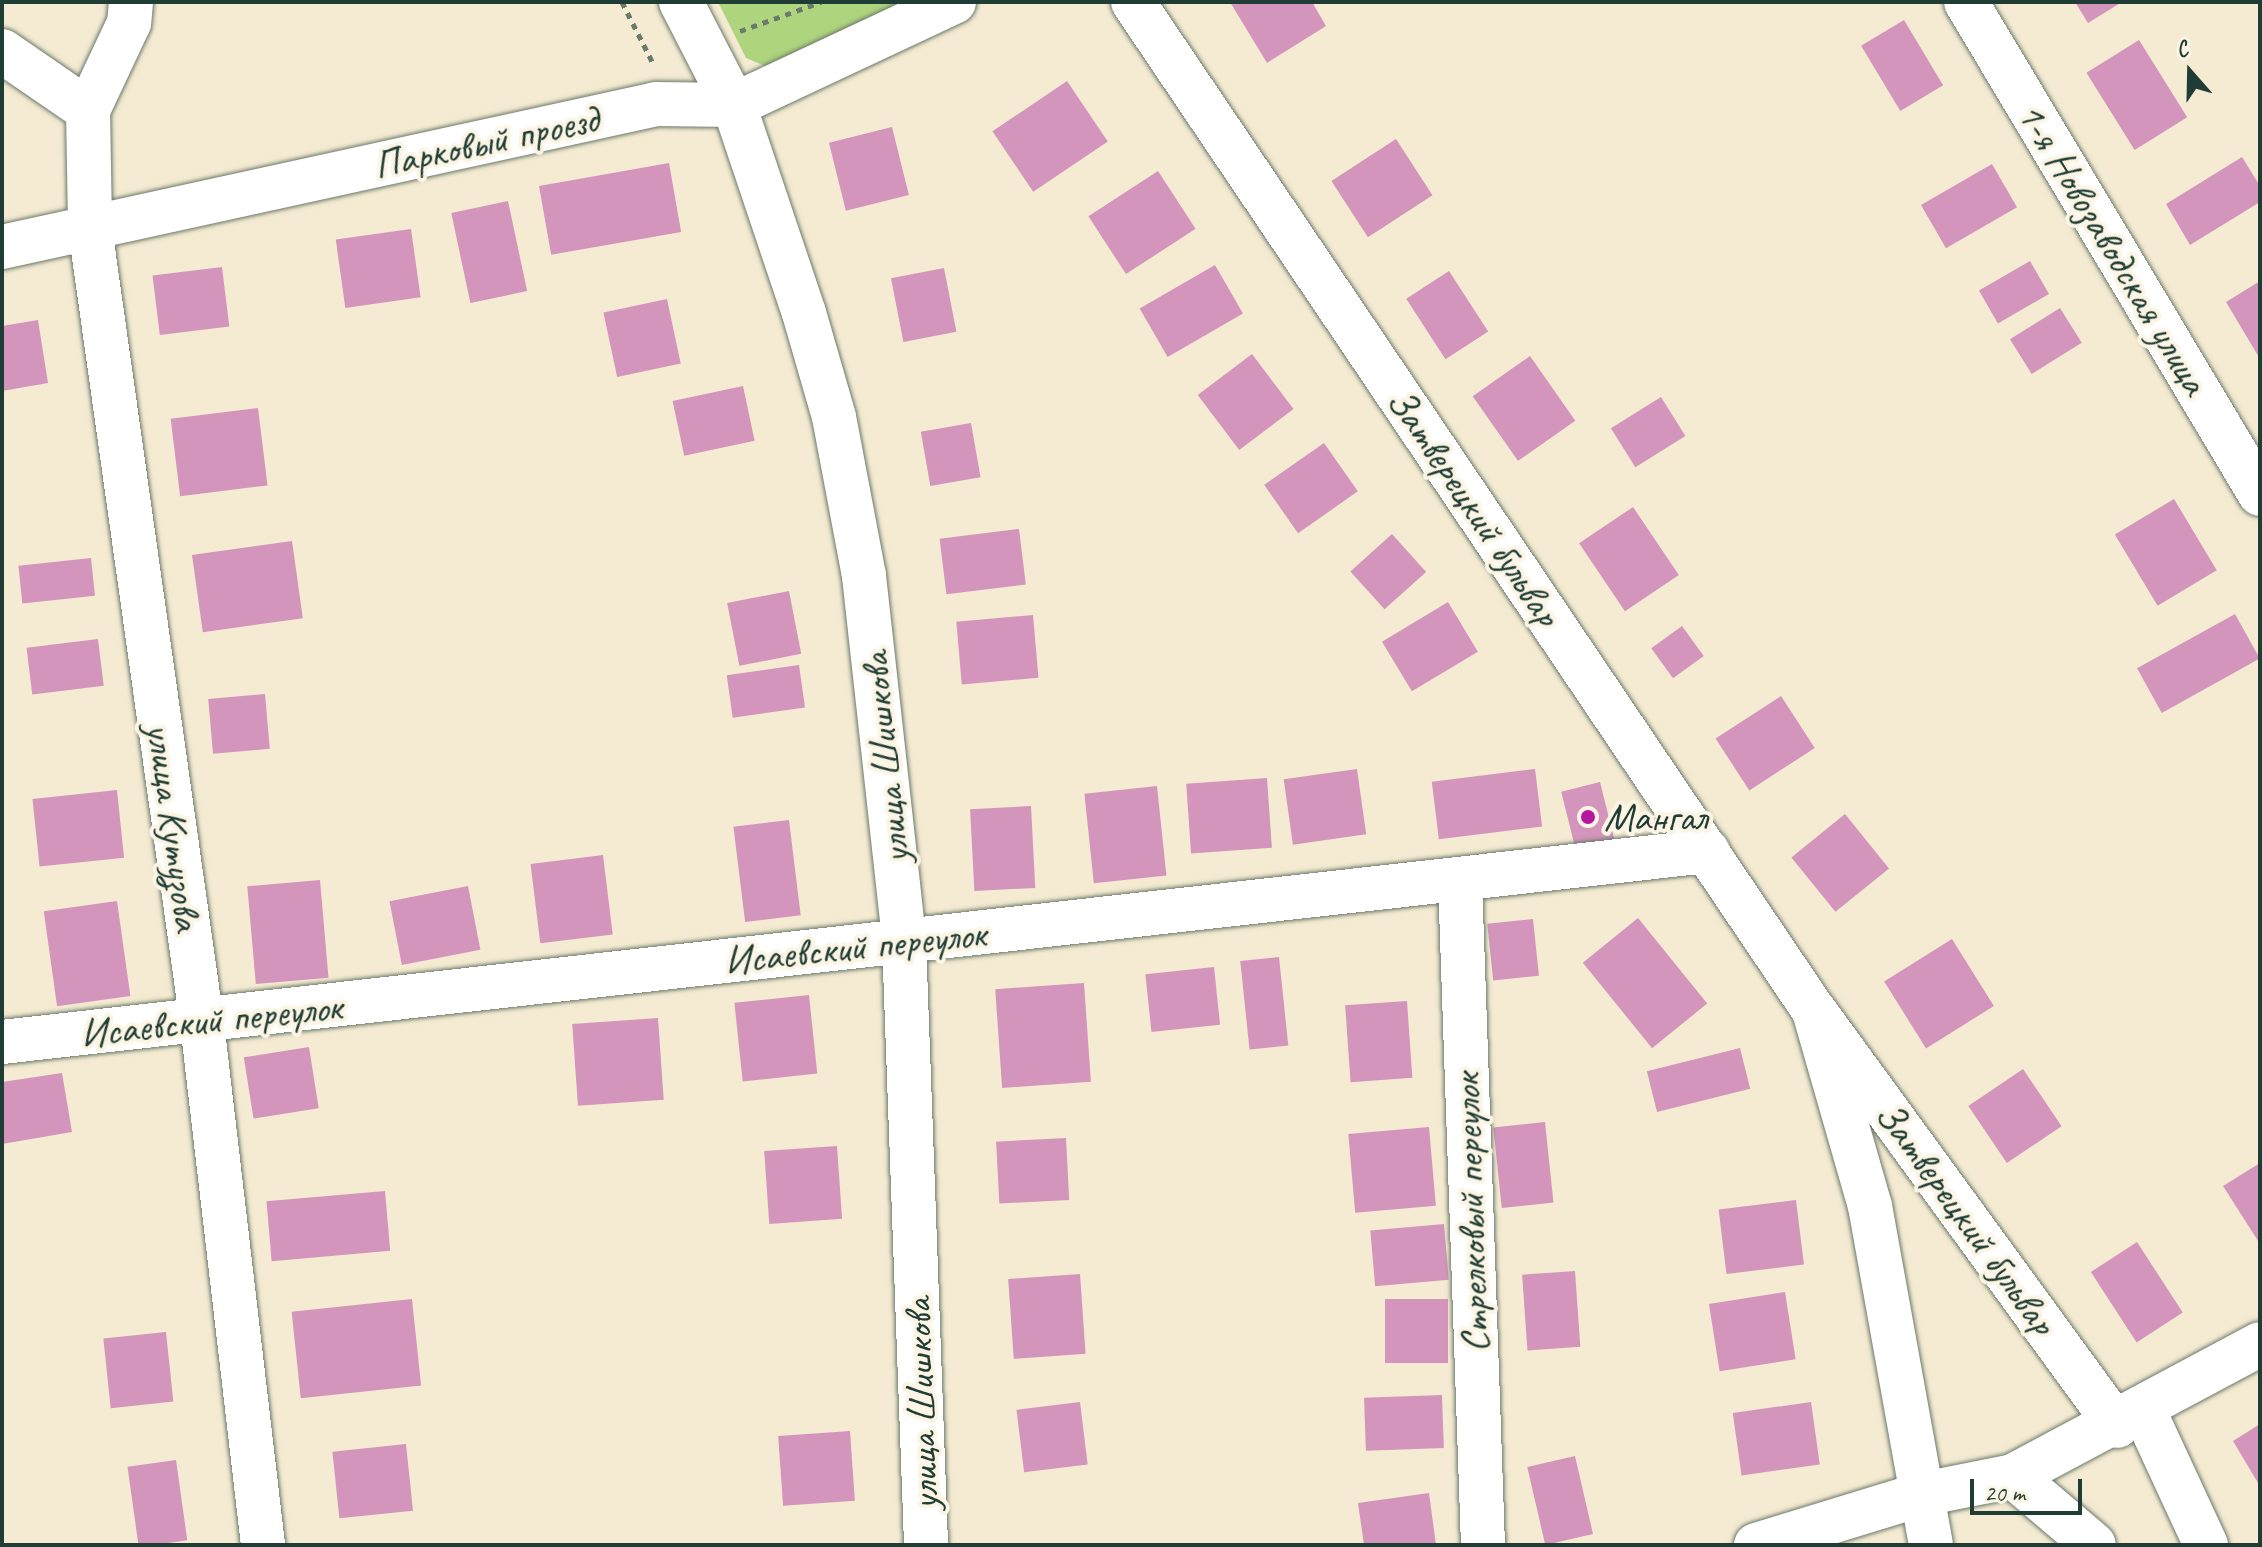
<!DOCTYPE html>
<meta charset="utf-8">
<style>
body{margin:0}
#map{position:relative;width:2262px;height:1547px;overflow:hidden;background:#f5ebd2;font-family:Caveat,sans-serif}
div>[style]{position:absolute}
.green>*{inset:0;background:#afd47e}
.building>*{inset:0;background:#d495bd;transform-origin:0 0}
.path>*{height:5px;margin-top:-2.5px;transform-origin:0;background:repeating-linear-gradient(90deg,#6a7a6b 0 6px,transparent 0 12px)}
.roads{filter:drop-shadow(0 0 2px #6a7a6b) drop-shadow(0 0 2px #6a7a6b)}
.street>*{height:44px;margin:-22px;padding:0 22px;transform-origin:22px;border-radius:22px;background:#fff}
.primary>*{height:44px;margin:-22px;padding:0 22px;transform-origin:22px;border-radius:22px;background:#fff}
.dots>*{width:22px;height:22px;translate:-50% -50%;box-sizing:border-box;border:4px solid #fcf5e5;border-radius:50%}
span{translate:-50% -50%;white-space:nowrap;text-align:center;line-height:1.15;-webkit-text-stroke:8px #fcf5e5;paint-order:stroke}
.street-label{font-size:40px;color:#1f3d34}
.poi-label{font-size:40px;color:#1f3d34}
.left{translate:0 -50%;text-align:left}
.frame{position:absolute;inset:0;border:4px solid #1f3d34;pointer-events:none}
.north{position:absolute;left:2150px;top:32px;width:80px;height:80px;-webkit-text-stroke:6px #fcf5e5;paint-order:stroke;rotate:340deg;font-size:22px;font-weight:700;line-height:32px;text-align:center;color:#1f3d34}
.north::after{content:'';display:block;margin:auto;width:28px;height:36px;background:#1f3d34;clip-path:polygon(50% 0,100% 100%,50% 72%,0 100%)}
.scale{position:absolute;left:1970px;top:1479px;width:112px;height:36px;box-sizing:border-box;border:4px solid #1f3d34;border-top:0;padding-left:10px;font-size:24px;line-height:28px;white-space:nowrap;color:#1f3d34;-webkit-text-stroke:6px #fcf5e5;paint-order:stroke}
</style>
<div id="map">
<div class="green">
<i style="clip-path:polygon(718px 2px,912px 2px,787px 65px,765px 66px,746px 58px)"></i>
</div>
<div class="building">
<i style="clip-path:polygon(1230px 2px,1312px 2px,1326px 26px,1267px 63px)"></i>
<i style="clip-path:polygon(2075px 2px,2122px 2px,2088px 23px)"></i>
<i style="left:1904px;top:20px;width:76px;height:50px;rotate:59deg"></i>
<i style="left:2139px;top:40px;width:91px;height:62px;rotate:58deg"></i>
<i style="left:1067px;top:81px;width:73px;height:90px;rotate:56deg"></i>
<i style="left:892px;top:127px;width:70px;height:65px;rotate:76deg"></i>
<i style="left:1396px;top:139px;width:67px;height:77px;rotate:57deg"></i>
<i style="clip-path:polygon(2242px 157px,2260px 186px,2260px 202px,2190px 245px,2166px 204px)"></i>
<i style="left:669px;top:163px;width:70px;height:132px;rotate:80deg"></i>
<i style="left:1992px;top:164px;width:50px;height:82px;rotate:60deg"></i>
<i style="left:1158px;top:171px;width:69px;height:83px;rotate:57deg"></i>
<i style="left:508px;top:201px;width:92px;height:58px;rotate:78deg"></i>
<i style="left:411px;top:229px;width:69px;height:76px;rotate:82deg"></i>
<i style="left:2030px;top:261px;width:38px;height:59px;rotate:60deg"></i>
<i style="left:1215px;top:265px;width:56px;height:87px;rotate:60deg"></i>
<i style="left:222px;top:267px;width:60px;height:70px;rotate:83deg"></i>
<i style="left:944px;top:268px;width:65px;height:54px;rotate:79deg"></i>
<i style="left:1449px;top:271px;width:72px;height:51px;rotate:57deg"></i>
<i style="clip-path:polygon(2260px 281px,2260px 359px,2226px 302px)"></i>
<i style="left:667px;top:299px;width:66px;height:65px;rotate:78deg"></i>
<i style="left:2060px;top:308px;width:41px;height:59px;rotate:58deg"></i>
<i style="clip-path:polygon(38px 320px,48px 383px,2px 391px,2px 326px)"></i>
<i style="left:1252px;top:354px;width:69px;height:68px;rotate:53deg"></i>
<i style="left:1530px;top:356px;width:79px;height:70px;rotate:55deg"></i>
<i style="left:743px;top:386px;width:56px;height:72px;rotate:78deg"></i>
<i style="left:1661px;top:397px;width:46px;height:59px;rotate:58deg"></i>
<i style="left:258px;top:408px;width:78px;height:88px;rotate:83deg"></i>
<i style="left:971px;top:423px;width:55px;height:51px;rotate:80deg"></i>
<i style="left:1324px;top:443px;width:59px;height:73px;rotate:55deg"></i>
<i style="left:2174px;top:499px;width:83px;height:69px;rotate:59deg"></i>
<i style="left:1633px;top:507px;width:82px;height:65px;rotate:56deg"></i>
<i style="left:1019px;top:529px;width:56px;height:80px;rotate:83deg"></i>
<i style="left:1392px;top:534px;width:51px;height:56px;rotate:48deg"></i>
<i style="left:292px;top:541px;width:78px;height:101px;rotate:82deg"></i>
<i style="left:91px;top:558px;width:38px;height:73px;rotate:84deg"></i>
<i style="left:789px;top:591px;width:64px;height:63px;rotate:79deg"></i>
<i style="left:1448px;top:602px;width:58px;height:77px;rotate:59deg"></i>
<i style="left:2235px;top:614px;width:51px;height:112px;rotate:61deg"></i>
<i style="left:1033px;top:615px;width:63px;height:77px;rotate:85deg"></i>
<i style="left:1682px;top:626px;width:37px;height:38px;rotate:54deg"></i>
<i style="left:98px;top:639px;width:47px;height:72px;rotate:83deg"></i>
<i style="left:799px;top:665px;width:43px;height:73px;rotate:82deg"></i>
<i style="left:265px;top:694px;width:55px;height:57px;rotate:85deg"></i>
<i style="left:1781px;top:696px;width:62px;height:78px;rotate:57deg"></i>
<i style="left:1357px;top:769px;width:66px;height:74px;rotate:82deg"></i>
<i style="left:1535px;top:769px;width:58px;height:104px;rotate:83deg"></i>
<i style="left:1267px;top:778px;width:70px;height:81px;rotate:86deg"></i>
<i style="left:1600px;top:782px;width:65px;height:40px;rotate:76deg"></i>
<i style="left:1157px;top:786px;width:90px;height:73px;rotate:84deg"></i>
<i style="left:117px;top:790px;width:68px;height:85px;rotate:84deg"></i>
<i style="left:1031px;top:806px;width:82px;height:61px;rotate:87deg"></i>
<i style="left:1845px;top:814px;width:70px;height:69px;rotate:51deg"></i>
<i style="left:789px;top:820px;width:96px;height:56px;rotate:83deg"></i>
<i style="left:603px;top:855px;width:80px;height:73px;rotate:83deg"></i>
<i style="left:320px;top:880px;width:98px;height:73px;rotate:85deg"></i>
<i style="left:468px;top:886px;width:65px;height:80px;rotate:79deg"></i>
<i style="left:117px;top:901px;width:96px;height:74px;rotate:82deg"></i>
<i style="left:1638px;top:918px;width:110px;height:71px;rotate:51deg"></i>
<i style="left:1533px;top:919px;width:57px;height:46px;rotate:84deg"></i>
<i style="left:1952px;top:939px;width:79px;height:80px;rotate:58deg"></i>
<i style="left:1279px;top:957px;width:89px;height:39px;rotate:84deg"></i>
<i style="left:1214px;top:967px;width:58px;height:69px;rotate:84deg"></i>
<i style="left:1084px;top:983px;width:99px;height:89px;rotate:86deg"></i>
<i style="left:809px;top:995px;width:79px;height:75px;rotate:84deg"></i>
<i style="left:1407px;top:1001px;width:77px;height:62px;rotate:86deg"></i>
<i style="left:658px;top:1018px;width:82px;height:86px;rotate:86deg"></i>
<i style="left:309px;top:1047px;width:62px;height:66px;rotate:81deg"></i>
<i style="left:1740px;top:1048px;width:42px;height:96px;rotate:76deg"></i>
<i style="left:2023px;top:1069px;width:69px;height:66px;rotate:56deg"></i>
<i style="clip-path:polygon(62px 1073px,72px 1132px,2px 1144px,2px 1082px)"></i>
<i style="left:1545px;top:1122px;width:81px;height:52px;rotate:84deg"></i>
<i style="left:1429px;top:1127px;width:79px;height:81px;rotate:85deg"></i>
<i style="left:1066px;top:1138px;width:62px;height:70px;rotate:87deg"></i>
<i style="left:837px;top:1146px;width:73px;height:73px;rotate:86deg"></i>
<i style="clip-path:polygon(2260px 1163px,2260px 1244px,2223px 1186px)"></i>
<i style="left:385px;top:1191px;width:60px;height:119px;rotate:85deg"></i>
<i style="left:1796px;top:1200px;width:65px;height:78px;rotate:83deg"></i>
<i style="left:1444px;top:1224px;width:56px;height:74px;rotate:85deg"></i>
<i style="left:2137px;top:1242px;width:84px;height:55px;rotate:57deg"></i>
<i style="left:1575px;top:1271px;width:76px;height:53px;rotate:86deg"></i>
<i style="left:1080px;top:1274px;width:80px;height:72px;rotate:86deg"></i>
<i style="left:1785px;top:1292px;width:68px;height:77px;rotate:81deg"></i>
<i style="left:412px;top:1299px;width:87px;height:121px;rotate:84deg"></i>
<i style="left:1385px;top:1299px;width:63px;height:64px"></i>
<i style="left:166px;top:1332px;width:70px;height:63px;rotate:84deg"></i>
<i style="left:1442px;top:1395px;width:53px;height:78px;rotate:88deg"></i>
<i style="left:1080px;top:1402px;width:63px;height:64px;rotate:83deg"></i>
<i style="left:1811px;top:1402px;width:63px;height:79px;rotate:82deg"></i>
<i style="clip-path:polygon(2260px 1424px,2260px 1482px,2258px 1483px,2233px 1441px)"></i>
<i style="left:850px;top:1431px;width:70px;height:72px;rotate:86deg"></i>
<i style="left:406px;top:1444px;width:67px;height:74px;rotate:84deg"></i>
<i style="left:1575px;top:1456px;width:80px;height:49px;rotate:77deg"></i>
<i style="left:176px;top:1460px;width:81px;height:49px;rotate:82deg"></i>
<i style="clip-path:polygon(1429px 1493px,1436px 1545px,1364px 1545px,1358px 1503px)"></i>
</div>
<div class="path">
<i style="left:622px;top:2px;width:71px;rotate:63.1deg"></i>
<i style="left:740px;top:31px;width:86px;rotate:-19.7deg"></i>
</div>
<div class="roads">
<div class="street">
<i style="left:131px;top:2px;width:21px;rotate:95deg"></i>
<i style="left:129px;top:23px;width:96px;rotate:115.2deg"></i>
<i style="left:88px;top:110px;width:118px;rotate:89deg"></i>
<i style="left:90px;top:228px;width:803px;rotate:81.98deg"></i>
<i style="left:202px;top:1023px;width:526px;rotate:83.33deg"></i>
<i style="left:1966px;top:2px;width:573px;rotate:59.14deg"></i>
<i style="left:2px;top:51px;width:104px;rotate:34.5deg"></i>
<i style="left:2px;top:247px;width:669px;rotate:-12.33deg"></i>
<i style="left:656px;top:104px;width:78px;rotate:0.7deg"></i>
<i style="left:734px;top:105px;width:243px;rotate:-25.1deg"></i>
<i style="left:1460px;top:880px;width:665px;rotate:88.02deg"></i>
<i style="left:1816px;top:1013px;width:511px;rotate:53.91deg"></i>
<i style="left:2px;top:1042px;width:1716px;rotate:-6.39deg"></i>
<i style="left:2144px;top:1411px;width:148px;rotate:65.2deg"></i>
<i style="left:2013px;top:1476px;width:106px;rotate:40.4deg"></i>
<i style="left:1756px;top:1545px;width:175px;rotate:-17deg"></i>
<i style="left:1923px;top:1494px;width:92px;rotate:-11.3deg"></i>
<i style="left:2013px;top:1476px;width:280px;rotate:-28.1deg"></i>
</div>
<div class="primary">
<i style="left:681px;top:2px;width:116px;rotate:62.8deg"></i>
<i style="left:734px;top:105px;width:219px;rotate:71.4deg"></i>
<i style="left:804px;top:313px;width:108px;rotate:73.9deg"></i>
<i style="left:834px;top:417px;width:162px;rotate:79.3deg"></i>
<i style="left:864px;top:576px;width:367px;rotate:83.7deg"></i>
<i style="left:904px;top:941px;width:604px;rotate:87.91deg"></i>
<i style="left:1133px;top:2px;width:1217px;rotate:55.98deg"></i>
<i style="left:1814px;top:1011px;width:203px;rotate:74deg"></i>
<i style="left:1870px;top:1206px;width:344px;rotate:79.8deg"></i>
</div>
</div>
<div class="dots">
<i style="left:1588px;top:817px;background:#b5179e"></i>
</div>
<div class="street-label">
<span style="left:486px;top:142px;rotate:-12deg">Парковый проезд</span>
<span style="left:2113px;top:248px;rotate:59deg">1-я Новозаводская улица</span>
<span style="left:1474px;top:507px;rotate:56deg">Затверецкий бульвар</span>
<span style="left:885px;top:758px;rotate:-96deg">улица Шишкова</span>
<span style="left:174px;top:827px;rotate:82deg">улица Кутузова</span>
<span style="left:855px;top:947px;rotate:-6deg">Исаевский переулок</span>
<span style="left:211px;top:1020px;rotate:-6deg">Исаевский переулок</span>
<span style="left:1471px;top:1213px;rotate:-92deg">Стрелковый переулок</span>
<span style="left:1966px;top:1218px;rotate:54deg">Затверецкий бульвар</span>
<span style="left:921px;top:1404px;rotate:-92deg">улица Шишкова</span>
</div>
<div class="poi-label">
<span class="left" style="left:1604px;top:817px">Мангал</span>
</div>
<div class="frame"></div>
<div class="north">С</div>
<div class="scale">20 m</div>
</div>
